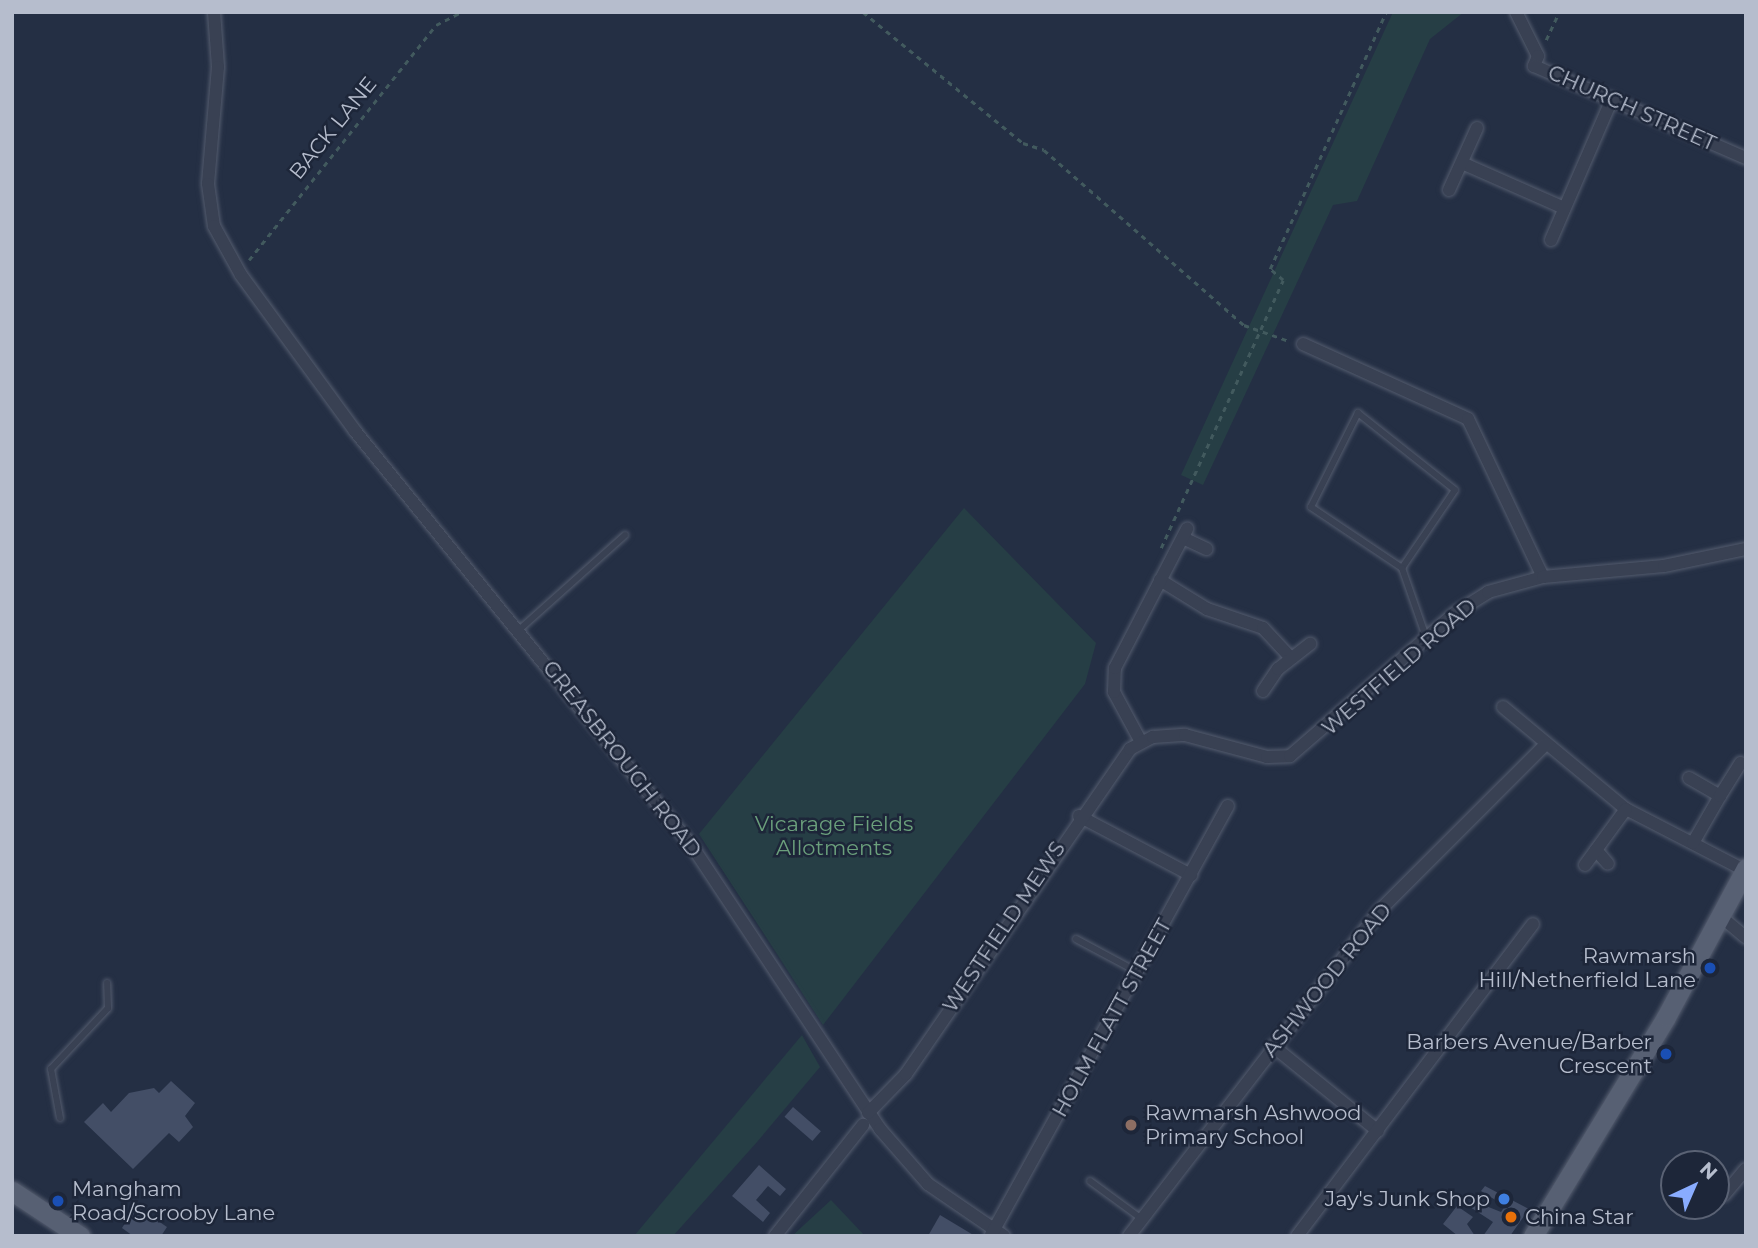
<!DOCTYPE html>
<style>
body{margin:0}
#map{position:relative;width:1758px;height:1248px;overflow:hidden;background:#242f44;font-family:Montserrat,sans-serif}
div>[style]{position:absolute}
.green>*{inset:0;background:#263e45}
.building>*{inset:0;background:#434e66;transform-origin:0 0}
.path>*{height:2.5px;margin-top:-1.25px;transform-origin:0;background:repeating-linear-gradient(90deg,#425a5e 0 5px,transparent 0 10px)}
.roads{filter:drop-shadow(0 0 2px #545c6e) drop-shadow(0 0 2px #545c6e)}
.lane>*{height:6px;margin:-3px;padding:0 3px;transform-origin:3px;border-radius:3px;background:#394153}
.street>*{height:12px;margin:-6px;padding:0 6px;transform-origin:6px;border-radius:6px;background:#394153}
.primary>*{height:19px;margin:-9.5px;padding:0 9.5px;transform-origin:9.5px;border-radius:9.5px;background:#576073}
.dots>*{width:19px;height:19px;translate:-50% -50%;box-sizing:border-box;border:4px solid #1d2639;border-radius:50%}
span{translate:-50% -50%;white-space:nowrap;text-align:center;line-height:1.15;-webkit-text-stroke:5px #1d2639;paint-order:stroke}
.street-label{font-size:21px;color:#b6bdcd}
.park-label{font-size:21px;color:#6ba07c}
.poi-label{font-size:21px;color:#b6bdcd}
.right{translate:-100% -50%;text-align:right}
.left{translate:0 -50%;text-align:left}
.frame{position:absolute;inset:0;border:14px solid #b6bdcd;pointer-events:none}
.north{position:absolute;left:1660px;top:1150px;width:70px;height:70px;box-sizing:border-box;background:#1d2639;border:2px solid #5a6274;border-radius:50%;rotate:44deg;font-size:19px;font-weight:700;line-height:28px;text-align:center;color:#b6bdcd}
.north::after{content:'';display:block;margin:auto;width:24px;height:32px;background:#89acff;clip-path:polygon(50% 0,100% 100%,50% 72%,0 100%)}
</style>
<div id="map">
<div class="green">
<i style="clip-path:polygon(1393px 12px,1464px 12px,1430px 39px,1357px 201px,1333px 205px,1203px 485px,1181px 475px)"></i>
<i style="clip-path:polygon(964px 508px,1096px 643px,1085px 684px,823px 1025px,699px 834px)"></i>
<i style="clip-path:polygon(802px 1035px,820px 1067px,757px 1142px,673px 1236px,634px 1236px)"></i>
<i style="clip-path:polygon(831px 1200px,865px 1236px,792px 1236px)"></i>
</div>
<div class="building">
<i style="clip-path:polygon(171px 1081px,195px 1103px,185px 1116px,193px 1127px,179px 1142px,169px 1133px,133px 1169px,84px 1122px,103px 1103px,111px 1112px,129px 1093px,154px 1088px,159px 1093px)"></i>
<i style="left:793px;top:1107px;width:37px;height:13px;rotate:41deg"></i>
<i style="clip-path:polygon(759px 1165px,786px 1189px,780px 1196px,768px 1186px,756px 1200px,770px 1213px,763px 1222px,732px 1196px)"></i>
<i style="clip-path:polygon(1485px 1186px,1529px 1209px,1510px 1236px,1483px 1236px,1493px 1222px,1467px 1205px,1471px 1200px,1501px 1212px,1505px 1206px,1481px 1191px)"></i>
<i style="clip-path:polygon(136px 1206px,167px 1227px,161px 1236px,133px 1236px,122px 1228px)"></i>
<i style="clip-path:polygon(1457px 1206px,1473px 1217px,1467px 1224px,1475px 1236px,1458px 1236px,1443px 1224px)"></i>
<i style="clip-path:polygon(940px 1215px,975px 1236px,928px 1236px)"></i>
</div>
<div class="path">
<i style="left:863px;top:12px;width:207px;rotate:39.3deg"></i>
<i style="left:1023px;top:143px;width:22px;rotate:18deg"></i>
<i style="left:1044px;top:150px;width:266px;rotate:41.2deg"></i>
<i style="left:1244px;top:325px;width:48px;rotate:19.6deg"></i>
<i style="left:1546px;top:40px;width:31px;rotate:-65deg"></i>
<i style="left:249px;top:260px;width:300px;rotate:-51.5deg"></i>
<i style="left:436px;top:25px;width:28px;rotate:-27deg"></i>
<i style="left:1161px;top:548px;width:294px;rotate:-65.5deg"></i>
<i style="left:1283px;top:280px;width:17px;rotate:-140deg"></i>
<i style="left:1270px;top:269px;width:282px;rotate:-65.7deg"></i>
</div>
<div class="roads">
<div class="lane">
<i style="left:1402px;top:568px;width:94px;rotate:-55.8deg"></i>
<i style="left:1455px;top:490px;width:124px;rotate:-141.6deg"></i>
<i style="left:1358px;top:413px;width:105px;rotate:116.6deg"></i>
<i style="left:1311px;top:507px;width:110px;rotate:33.8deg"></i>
<i style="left:1402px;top:568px;width:73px;rotate:70.8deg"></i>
<i style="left:520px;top:629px;width:141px;rotate:-41.8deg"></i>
<i style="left:1076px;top:939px;width:68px;rotate:28.1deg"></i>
<i style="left:60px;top:1118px;width:50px;rotate:-100.4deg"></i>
<i style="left:51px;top:1069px;width:83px;rotate:-46.9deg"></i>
<i style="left:108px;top:1008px;width:25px;rotate:-92deg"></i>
<i style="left:1090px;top:1181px;width:64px;rotate:36.2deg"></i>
</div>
<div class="street">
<i style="left:214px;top:12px;width:55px;rotate:85.8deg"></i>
<i style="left:218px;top:67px;width:117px;rotate:94.9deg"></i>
<i style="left:208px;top:184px;width:42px;rotate:81.9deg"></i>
<i style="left:214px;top:226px;width:56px;rotate:61.1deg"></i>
<i style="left:241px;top:275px;width:193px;rotate:53.8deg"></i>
<i style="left:355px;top:431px;width:535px;rotate:50.92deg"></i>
<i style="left:692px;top:846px;width:340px;rotate:56.4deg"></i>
<i style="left:880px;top:1129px;width:73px;rotate:48.9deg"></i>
<i style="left:928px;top:1184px;width:92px;rotate:34.4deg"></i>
<i style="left:1516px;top:12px;width:49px;rotate:63.4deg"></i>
<i style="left:1538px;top:56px;width:11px;rotate:112deg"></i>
<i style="left:1534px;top:66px;width:231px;rotate:23.5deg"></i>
<i style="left:1462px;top:163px;width:111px;rotate:23.8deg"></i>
<i style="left:1449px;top:190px;width:68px;rotate:-65.7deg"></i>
<i style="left:1551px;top:240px;width:154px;rotate:-66.6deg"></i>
<i style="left:1303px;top:344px;width:181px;rotate:24.4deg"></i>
<i style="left:1468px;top:419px;width:175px;rotate:64.6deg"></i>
<i style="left:1183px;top:538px;width:26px;rotate:25deg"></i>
<i style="left:1160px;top:580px;width:55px;rotate:31.7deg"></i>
<i style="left:1207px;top:609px;width:59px;rotate:18.7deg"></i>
<i style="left:1263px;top:628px;width:40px;rotate:47deg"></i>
<i style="left:1263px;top:691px;width:27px;rotate:-56deg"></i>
<i style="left:1278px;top:669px;width:41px;rotate:-38deg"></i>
<i style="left:1503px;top:707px;width:160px;rotate:39.7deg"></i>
<i style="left:1626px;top:809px;width:133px;rotate:27.3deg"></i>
<i style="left:1141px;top:742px;width:57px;rotate:-118.4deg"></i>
<i style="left:1114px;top:692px;width:24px;rotate:-88deg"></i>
<i style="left:1115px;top:668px;width:157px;rotate:-62.6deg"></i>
<i style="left:1689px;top:778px;width:36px;rotate:30deg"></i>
<i style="left:1720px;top:796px;width:54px;rotate:119.9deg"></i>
<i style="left:1720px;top:796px;width:39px;rotate:-58deg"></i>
<i style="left:1079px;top:816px;width:127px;rotate:27.8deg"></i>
<i style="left:1596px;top:850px;width:18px;rotate:49deg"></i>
<i style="left:1585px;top:865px;width:69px;rotate:-53.8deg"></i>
<i style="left:1719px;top:915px;width:35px;rotate:40deg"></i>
<i style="left:1273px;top:1046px;width:135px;rotate:39deg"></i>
<i style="left:868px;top:1113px;width:54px;rotate:-45.7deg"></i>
<i style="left:906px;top:1074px;width:395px;rotate:-55.4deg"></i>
<i style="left:1130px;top:749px;width:26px;rotate:-28deg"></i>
<i style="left:1153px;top:737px;width:32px;rotate:-4deg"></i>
<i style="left:1185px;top:735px;width:85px;rotate:15deg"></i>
<i style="left:1267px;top:757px;width:23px;rotate:-2deg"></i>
<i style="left:1290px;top:756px;width:218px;rotate:-40.9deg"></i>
<i style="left:1455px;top:613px;width:39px;rotate:-32deg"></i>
<i style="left:1488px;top:592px;width:57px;rotate:-15.3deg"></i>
<i style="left:1543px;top:577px;width:121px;rotate:-5.2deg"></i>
<i style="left:1664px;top:566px;width:84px;rotate:-11.7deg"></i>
<i style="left:1724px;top:1195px;width:34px;rotate:-50deg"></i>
<i style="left:991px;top:1235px;width:490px;rotate:-61.1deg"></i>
<i style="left:775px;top:1236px;width:142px;rotate:-51.6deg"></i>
<i style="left:1129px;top:1236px;width:410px;rotate:-52.4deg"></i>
<i style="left:1379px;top:911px;width:236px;rotate:-45deg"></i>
<i style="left:1297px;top:1236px;width:391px;rotate:-52.9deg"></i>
</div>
<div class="primary">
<i style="left:12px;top:1191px;width:82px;rotate:33.5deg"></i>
<i style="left:1533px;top:1236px;width:256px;rotate:-58.7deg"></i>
<i style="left:1666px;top:1017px;width:169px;rotate:-61.8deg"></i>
</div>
</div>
<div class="dots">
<i style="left:1710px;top:968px;background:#1a4fb4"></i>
<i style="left:1666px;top:1054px;background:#1a4fb4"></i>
<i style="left:1131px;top:1125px;background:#8d6e63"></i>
<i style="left:1504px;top:1199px;background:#3f7fe0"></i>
<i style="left:58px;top:1201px;background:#1a4fb4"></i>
<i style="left:1511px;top:1217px;background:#e8710a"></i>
</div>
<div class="street-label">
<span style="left:1632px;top:108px;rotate:24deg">CHURCH STREET</span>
<span style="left:333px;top:128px;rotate:-51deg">BACK LANE</span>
<span style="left:1399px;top:667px;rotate:-41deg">WESTFIELD ROAD</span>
<span style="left:622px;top:759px;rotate:52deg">GREASBROUGH ROAD</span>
<span style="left:1004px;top:927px;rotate:-56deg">WESTFIELD MEWS</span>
<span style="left:1327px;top:980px;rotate:-51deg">ASHWOOD ROAD</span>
<span style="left:1112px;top:1018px;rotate:-61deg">HOLM FLATT STREET</span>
</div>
<div class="park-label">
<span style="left:834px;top:836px">Vicarage Fields<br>Allotments</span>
</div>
<div class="poi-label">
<span class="right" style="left:1696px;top:968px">Rawmarsh<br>Hill/Netherfield Lane</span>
<span class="right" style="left:1652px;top:1054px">Barbers Avenue/Barber<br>Crescent</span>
<span class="left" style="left:1145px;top:1125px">Rawmarsh Ashwood<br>Primary School</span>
<span class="left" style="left:72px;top:1201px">Mangham<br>Road/Scrooby Lane</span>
<span class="right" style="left:1490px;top:1199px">Jay's Junk Shop</span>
<span class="left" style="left:1525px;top:1217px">China Star</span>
</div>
<div class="frame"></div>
<div class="north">N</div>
</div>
